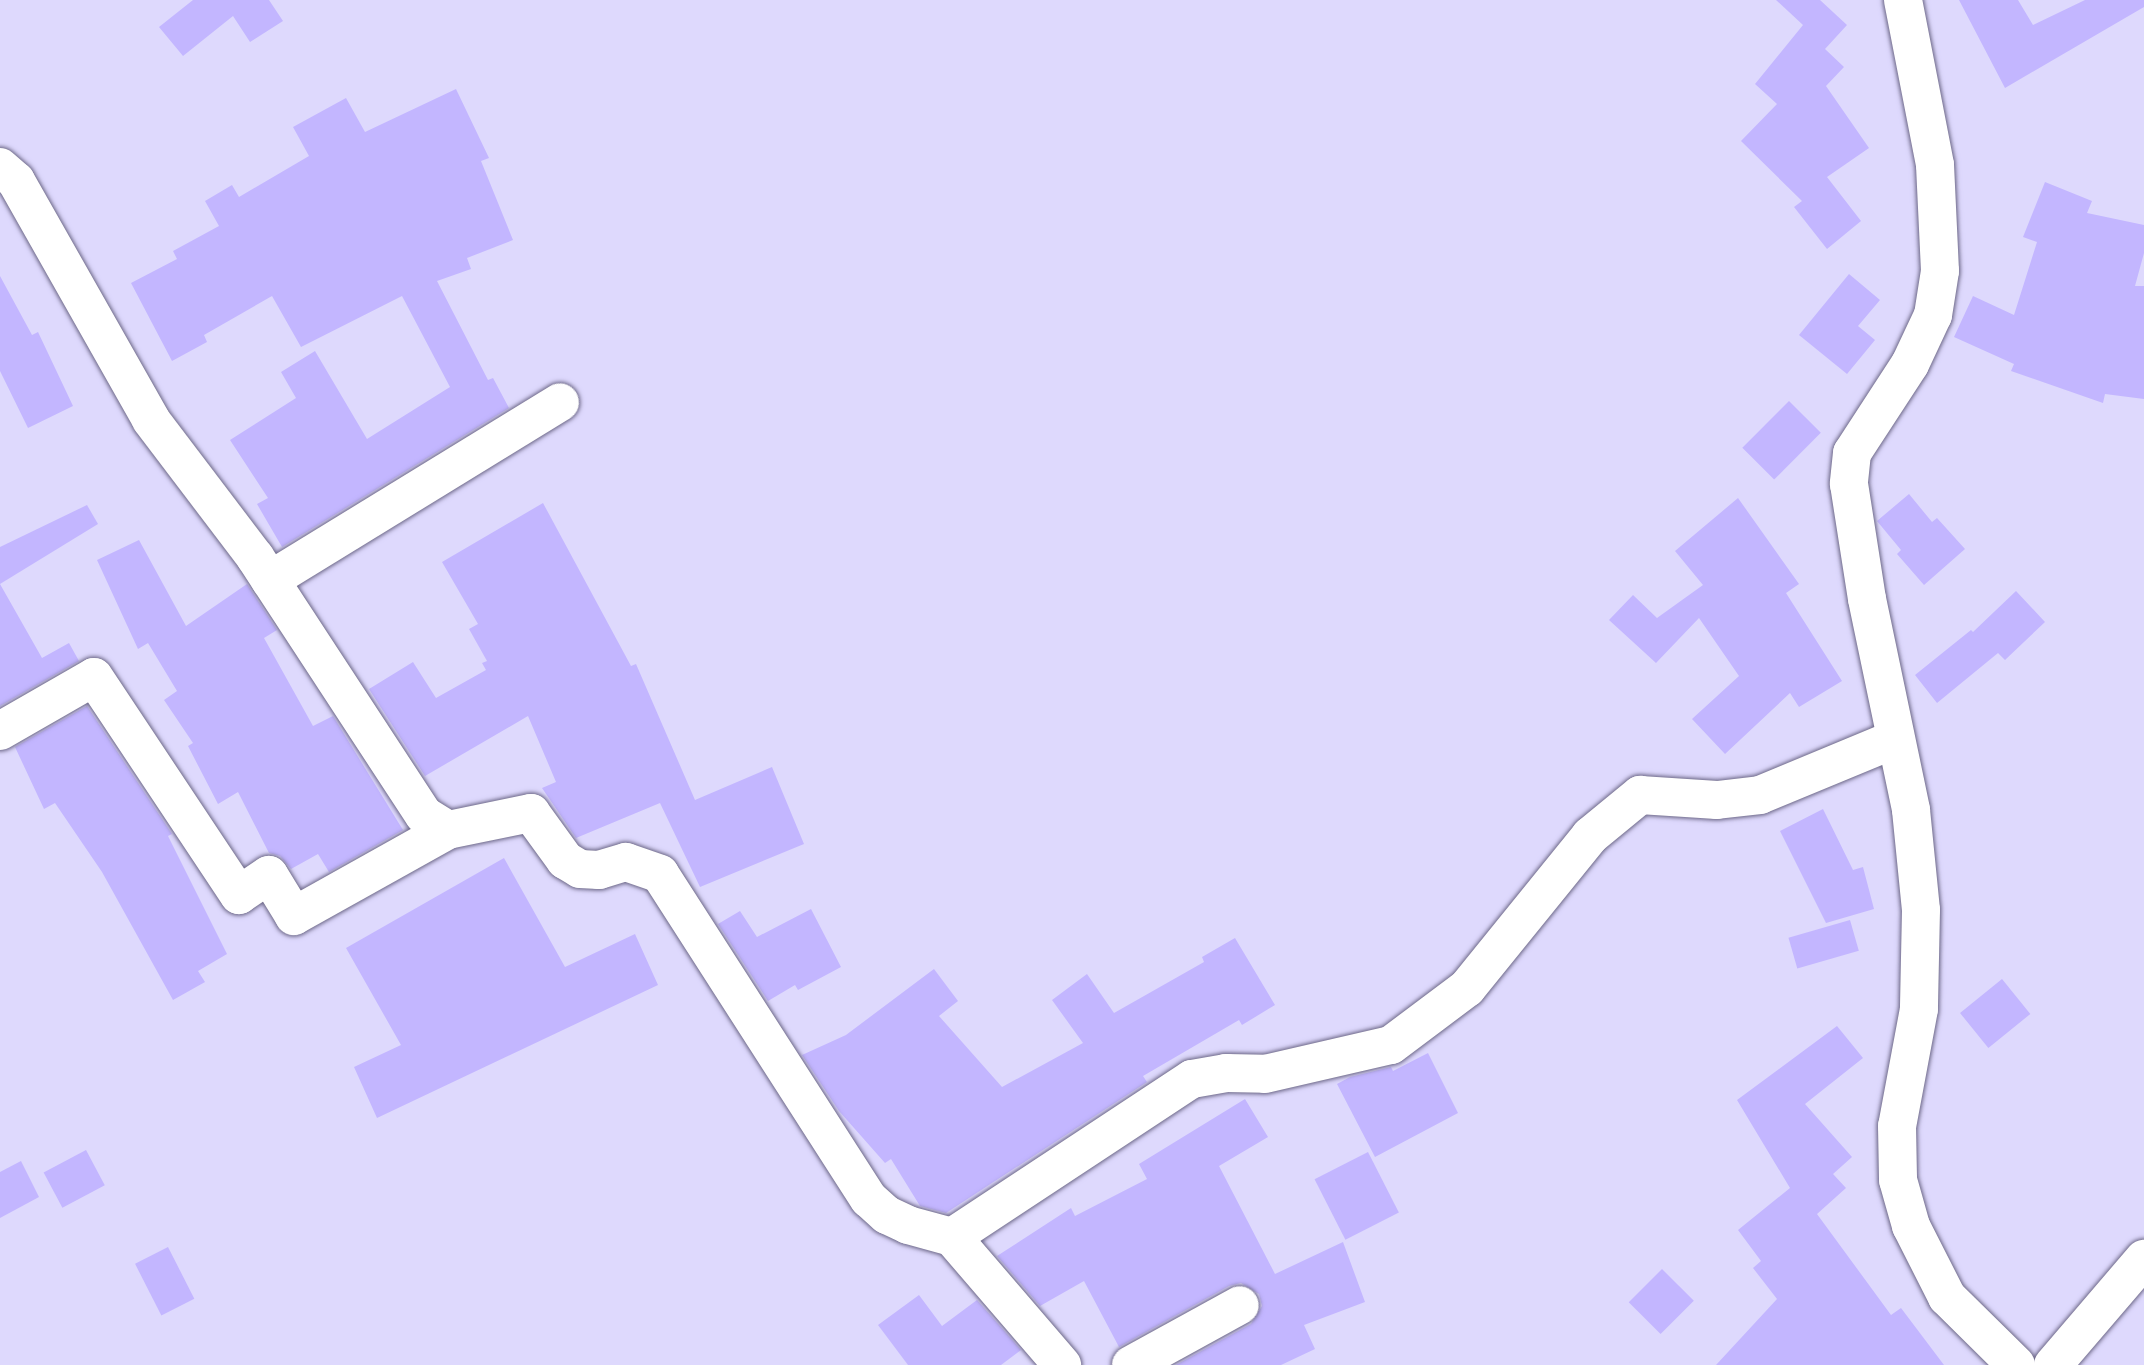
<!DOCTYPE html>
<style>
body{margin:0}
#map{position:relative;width:2144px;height:1365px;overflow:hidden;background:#ded9fd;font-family:"DejaVu Sans",sans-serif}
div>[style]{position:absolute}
.building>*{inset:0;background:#c3b6ff;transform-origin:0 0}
.roads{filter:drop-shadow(0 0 2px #6d6888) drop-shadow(0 0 2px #6d6888)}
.minor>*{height:38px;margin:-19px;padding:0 19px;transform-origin:19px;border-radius:19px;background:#fff}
span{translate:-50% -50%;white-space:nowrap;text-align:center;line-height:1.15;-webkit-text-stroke:6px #ebe8fe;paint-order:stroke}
</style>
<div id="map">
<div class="building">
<i style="clip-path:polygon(193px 0,269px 0,283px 21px,250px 42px,233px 16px,183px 56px,159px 27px)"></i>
<i style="clip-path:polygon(1776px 0,1820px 0,1847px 25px,1825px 49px,1844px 67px,1826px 86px,1869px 148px,1827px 177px,1861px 221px,1827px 249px,1794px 207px,1802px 201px,1741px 141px,1777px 104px,1755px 84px,1803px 25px)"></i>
<i style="clip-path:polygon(1959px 0,2018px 0,2033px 25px,2085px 0,2144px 0,2144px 7px,2005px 88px)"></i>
<i style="clip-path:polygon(456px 89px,489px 158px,481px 161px,513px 240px,467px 258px,471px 269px,437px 281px,488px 380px,493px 378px,509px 408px,282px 547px,257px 504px,268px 498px,230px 440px,296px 398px,281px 372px,315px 351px,367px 439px,450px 387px,402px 296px,301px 347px,272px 296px,204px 335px,207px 342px,172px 361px,131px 283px,177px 259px,173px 251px,219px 226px,205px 201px,232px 185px,239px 197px,309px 156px,293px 127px,346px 98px,365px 132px)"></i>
<i style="clip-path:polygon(2045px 182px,2092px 201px,2087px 213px,2144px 225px,2144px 253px,2135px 286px,2144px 286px,2144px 399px,2105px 394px,2103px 403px,2011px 371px,2014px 364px,1954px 337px,1973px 296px,2014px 315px,2037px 242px,2023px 237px)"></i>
<i style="clip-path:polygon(1849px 274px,1880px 300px,1858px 326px,1875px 340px,1847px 374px,1799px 335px)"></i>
<i style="clip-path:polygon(0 276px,32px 335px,38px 332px,73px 406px,28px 428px,0 371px)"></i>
<i style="left:1789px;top:401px;width:45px;height:66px;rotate:45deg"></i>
<i style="clip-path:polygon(1909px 494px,1932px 522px,1937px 518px,1965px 549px,1924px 585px,1897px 554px,1901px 550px,1877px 521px)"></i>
<i style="clip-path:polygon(1738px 498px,1799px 584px,1786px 593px,1842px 681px,1799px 707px,1790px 693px,1725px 754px,1692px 719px,1739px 676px,1699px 618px,1656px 663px,1609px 620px,1633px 595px,1657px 618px,1703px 585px,1675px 551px)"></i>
<i style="clip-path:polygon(543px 503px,631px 666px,636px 664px,695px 800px,772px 767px,804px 844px,700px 887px,660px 803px,576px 838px,542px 788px,556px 782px,528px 716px,425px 776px,369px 689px,413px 662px,436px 698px,486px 670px,482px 663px,487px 661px,469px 629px,478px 624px,442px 562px)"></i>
<i style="clip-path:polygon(87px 505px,98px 524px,0 584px,0 547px)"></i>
<i style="clip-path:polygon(139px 540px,186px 626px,247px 584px,277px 630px,264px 638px,313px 726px,333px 716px,403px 830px,329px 872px,318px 854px,291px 869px,280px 856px,269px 853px,238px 792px,218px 804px,188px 746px,193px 743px,164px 700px,177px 691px,148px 643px,138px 649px,97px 560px)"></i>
<i style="clip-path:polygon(0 584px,42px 658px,69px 643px,79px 661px,0 706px)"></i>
<i style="clip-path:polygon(2016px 591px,2045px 622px,2005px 660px,1998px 653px,1937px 703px,1915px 675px,1971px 630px,1973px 632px)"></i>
<i style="clip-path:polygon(87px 706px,172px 834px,168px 836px,227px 954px,198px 971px,205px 982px,173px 1000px,102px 872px,55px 803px,44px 809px,15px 747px)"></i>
<i style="clip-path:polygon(1823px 809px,1853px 870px,1863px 867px,1874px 909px,1826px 923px,1780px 831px)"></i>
<i style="clip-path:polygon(504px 858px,565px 967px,635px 934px,658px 985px,377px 1118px,354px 1067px,401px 1045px,346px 948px)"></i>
<i style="clip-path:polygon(811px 909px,841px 967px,798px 990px,795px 985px,768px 1001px,718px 924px,740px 911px,757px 937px)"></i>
<i style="left:1850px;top:920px;width:32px;height:64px;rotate:74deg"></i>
<i style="clip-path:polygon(1235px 938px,1275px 1005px,1242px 1025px,1239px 1020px,1143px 1076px,1147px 1082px,946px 1213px,920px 1206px,891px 1159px,885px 1163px,839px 1111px,802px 1055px,846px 1035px,934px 969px,958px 1001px,939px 1016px,1002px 1087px,1083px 1043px,1052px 1000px,1087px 974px,1114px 1013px,1204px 962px,1202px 957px)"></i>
<i style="left:2002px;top:979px;width:45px;height:54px;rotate:51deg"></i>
<i style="clip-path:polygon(1837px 1026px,1863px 1058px,1805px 1104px,1852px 1157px,1833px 1174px,1846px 1188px,1817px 1214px,1891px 1315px,1901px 1308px,1944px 1365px,1716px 1365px,1777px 1299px,1753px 1268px,1761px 1261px,1738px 1230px,1790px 1188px,1737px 1100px)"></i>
<i style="clip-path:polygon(1428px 1053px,1458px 1113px,1375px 1157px,1337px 1084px,1350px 1077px,1391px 1067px,1393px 1071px)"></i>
<i style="clip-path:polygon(1245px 1099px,1268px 1137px,1219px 1166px,1275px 1274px,1343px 1242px,1365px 1302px,1304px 1325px,1315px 1349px,1281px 1365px,1176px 1365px,1251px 1324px,1262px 1306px,1259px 1294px,1241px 1283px,1229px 1286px,1119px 1347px,1084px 1281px,1040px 1306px,997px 1256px,1071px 1208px,1075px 1216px,1147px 1179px,1139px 1164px)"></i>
<i style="left:86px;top:1150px;width:40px;height:48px;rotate:62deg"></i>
<i style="left:1368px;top:1152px;width:68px;height:60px;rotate:63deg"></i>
<i style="clip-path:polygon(21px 1161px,39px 1197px,0 1218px,0 1172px)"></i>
<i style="left:168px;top:1247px;width:58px;height:37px;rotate:63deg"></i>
<i style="left:1662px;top:1269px;width:45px;height:47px;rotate:45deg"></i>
<i style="clip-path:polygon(919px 1295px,942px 1326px,977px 1300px,1021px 1350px,1001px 1365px,908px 1365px,878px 1325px)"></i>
</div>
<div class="roads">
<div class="minor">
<i style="left:1903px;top:0;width:168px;rotate:79deg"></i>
<i style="left:1935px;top:165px;width:106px;rotate:87.3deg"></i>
<i style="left:1940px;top:271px;width:45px;rotate:99deg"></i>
<i style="left:1933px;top:315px;width:54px;rotate:115.1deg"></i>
<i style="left:1910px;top:364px;width:106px;rotate:123.1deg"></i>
<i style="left:1852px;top:453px;width:31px;rotate:96deg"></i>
<i style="left:1849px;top:484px;width:116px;rotate:81.1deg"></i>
<i style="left:1867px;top:599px;width:216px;rotate:78.2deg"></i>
<i style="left:1911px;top:810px;width:100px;rotate:84.3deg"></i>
<i style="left:1921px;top:910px;width:99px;rotate:91.2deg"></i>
<i style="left:1919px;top:1009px;width:119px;rotate:100.6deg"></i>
<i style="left:1897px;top:1126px;width:54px;rotate:88.9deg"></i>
<i style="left:1898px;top:1180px;width:48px;rotate:74.2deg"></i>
<i style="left:1911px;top:1226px;width:80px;rotate:63.1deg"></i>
<i style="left:1947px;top:1297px;width:97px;rotate:44.6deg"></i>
<i style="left:0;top:167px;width:21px;rotate:41deg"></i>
<i style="left:16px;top:181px;width:274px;rotate:60.5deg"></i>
<i style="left:151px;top:420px;width:172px;rotate:52.8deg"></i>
<i style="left:255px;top:557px;width:308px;rotate:56.8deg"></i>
<i style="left:424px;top:815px;width:28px;rotate:32deg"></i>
<i style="left:448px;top:830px;width:85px;rotate:-11.6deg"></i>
<i style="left:531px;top:813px;width:58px;rotate:54.1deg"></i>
<i style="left:565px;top:860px;width:17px;rotate:31deg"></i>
<i style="left:580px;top:869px;width:19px;rotate:3deg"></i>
<i style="left:599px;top:870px;width:28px;rotate:-17deg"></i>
<i style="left:626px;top:862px;width:36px;rotate:19deg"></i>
<i style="left:660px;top:874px;width:386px;rotate:57.3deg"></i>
<i style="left:869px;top:1199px;width:24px;rotate:42deg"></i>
<i style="left:887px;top:1215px;width:23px;rotate:25deg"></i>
<i style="left:908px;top:1225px;width:46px;rotate:15.3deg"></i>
<i style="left:952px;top:1237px;width:169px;rotate:49.3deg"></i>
<i style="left:270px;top:580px;width:340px;rotate:-31.5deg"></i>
<i style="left:0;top:731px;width:108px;rotate:-29.9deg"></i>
<i style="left:94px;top:677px;width:262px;rotate:56.4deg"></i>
<i style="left:239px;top:895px;width:36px;rotate:-34deg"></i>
<i style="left:269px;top:875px;width:48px;rotate:58.6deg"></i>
<i style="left:294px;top:916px;width:176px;rotate:-29.2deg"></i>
<i style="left:952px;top:1237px;width:287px;rotate:-33.4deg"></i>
<i style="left:1192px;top:1079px;width:35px;rotate:-10deg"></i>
<i style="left:1226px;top:1073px;width:39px;rotate:1deg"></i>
<i style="left:1265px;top:1074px;width:129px;rotate:-13deg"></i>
<i style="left:1391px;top:1045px;width:95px;rotate:-36.9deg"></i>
<i style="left:1467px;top:988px;width:196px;rotate:-51deg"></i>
<i style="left:1590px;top:836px;width:65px;rotate:-39.4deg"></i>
<i style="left:1640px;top:795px;width:77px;rotate:3.7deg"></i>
<i style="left:1717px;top:800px;width:43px;rotate:-6.6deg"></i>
<i style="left:1760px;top:795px;width:146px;rotate:-22.5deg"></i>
<i style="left:1131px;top:1365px;width:124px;rotate:-28.8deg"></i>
<i style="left:2053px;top:1365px;width:140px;rotate:-49.4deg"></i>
</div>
</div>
</div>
